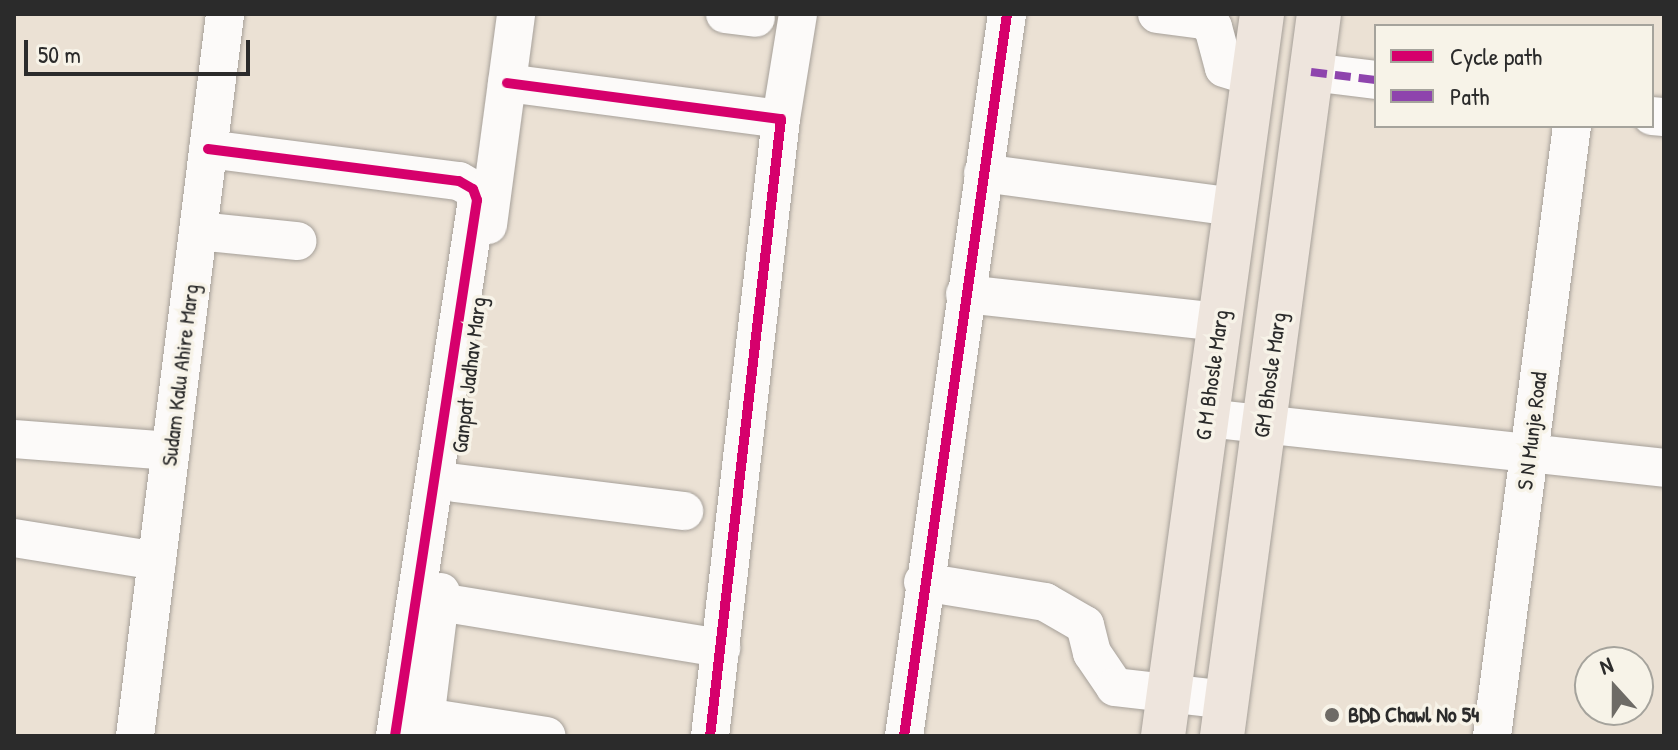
<!DOCTYPE html>
<style>
body{margin:0}
#map{position:relative;width:1678px;height:750px;overflow:hidden;background:#ebe1d4;font-family:"Patrick Hand",sans-serif}
div>[style]{position:absolute}
.roads{filter:drop-shadow(0 0 2px #a6a099) drop-shadow(0 0 2px #a6a099)}
.minor>*{height:38px;margin:-19px;padding:0 19px;transform-origin:19px;border-radius:19px;background:#fcfaf9}
.major>*{height:44px;margin:-22px;padding:0 22px;transform-origin:22px;border-radius:22px;background:#eee5dd}
.quiet>*{height:8px;margin-top:-4px;transform-origin:0;background:repeating-linear-gradient(90deg,#8e44ad 0 16px,transparent 0 24px)}
.cycleway>*{height:10px;margin:-5px;padding:0 5px;transform-origin:5px;border-radius:5px;background:#d6006c}
.dots>*{width:22px;height:22px;translate:-50% -50%;box-sizing:border-box;border:4px solid #f7f3e8;border-radius:50%}
span{translate:-50% -50%;white-space:nowrap;text-align:center;line-height:1.15;-webkit-text-stroke:7px #f7f3e8;paint-order:stroke}
.street-label{font-size:22px;color:#2b2b2b}
.poi-label{font-size:22px;color:#2b2b2b;font-weight:700}
.left{translate:0 -50%;text-align:left}
.frame{position:absolute;inset:0;border:16px solid #2b2b2b;pointer-events:none}
.legend{position:absolute;left:1374px;top:24px;width:280px;height:104px;box-sizing:border-box;background:#f7f3e8;border:2px solid #a5a39c;margin:0;padding:10px 14px;list-style:none;font-size:24px;color:#2b2b2b}
.legend li{display:flex;align-items:center;gap:16px;height:40px}
.legend b{width:40px;border:2px solid #a5a39c}
.north{position:absolute;left:1574px;top:646px;width:80px;height:80px;box-sizing:border-box;background:#f7f3e8;border:2px solid #a5a39c;border-radius:50%;rotate:339deg;font-size:22px;font-weight:700;line-height:32px;text-align:center;color:#2b2b2b}
.north::after{content:'';display:block;margin:auto;width:28px;height:36px;background:#6e6b66;clip-path:polygon(50% 0,100% 100%,50% 72%,0 100%)}
.scale{position:absolute;left:24px;top:40px;width:226px;height:36px;box-sizing:border-box;border:4px solid #2b2b2b;border-top:0;padding-left:10px;font-size:24px;line-height:28px;white-space:nowrap;color:#2b2b2b;-webkit-text-stroke:6px #f7f3e8;paint-order:stroke}
</style>
<div id="map">
<div class="roads">
<div class="minor">
<i style="left:725px;top:14px;width:31px;rotate:7deg"></i>
<i style="left:1157px;top:14px;width:46px;rotate:7.4deg"></i>
<i style="left:1203px;top:20px;width:12px;rotate:35deg"></i>
<i style="left:1213px;top:27px;width:42px;rotate:75deg"></i>
<i style="left:1224px;top:68px;width:30px;rotate:17deg"></i>
<i style="left:1311px;top:72px;width:65px;rotate:7deg"></i>
<i style="left:507px;top:83px;width:276px;rotate:7.5deg"></i>
<i style="left:781px;top:119px;width:621px;rotate:96.56deg"></i>
<i style="left:1652px;top:116px;width:12px;rotate:5deg"></i>
<i style="left:781px;top:119px;width:106px;rotate:-80.8deg"></i>
<i style="left:208px;top:149px;width:253px;rotate:7.3deg"></i>
<i style="left:459px;top:181px;width:16px;rotate:30deg"></i>
<i style="left:473px;top:189px;width:12px;rotate:70deg"></i>
<i style="left:477px;top:200px;width:542px;rotate:98.7deg"></i>
<i style="left:983px;top:173px;width:254px;rotate:7.7deg"></i>
<i style="left:488px;top:225px;width:213px;rotate:-82.4deg"></i>
<i style="left:198px;top:231px;width:100px;rotate:5.8deg"></i>
<i style="left:965px;top:294px;width:256px;rotate:6.3deg"></i>
<i style="left:1206px;top:418px;width:461px;rotate:6.2deg"></i>
<i style="left:14px;top:439px;width:157px;rotate:4.4deg"></i>
<i style="left:455px;top:483px;width:231px;rotate:7deg"></i>
<i style="left:14px;top:538px;width:145px;rotate:9.1deg"></i>
<i style="left:923px;top:582px;width:124px;rotate:9.3deg"></i>
<i style="left:1045px;top:602px;width:46px;rotate:29.9deg"></i>
<i style="left:1085px;top:625px;width:29px;rotate:76deg"></i>
<i style="left:1092px;top:653px;width:41px;rotate:55.9deg"></i>
<i style="left:1115px;top:687px;width:113px;rotate:6.6deg"></i>
<i style="left:440px;top:602px;width:285px;rotate:9.3deg"></i>
<i style="left:425px;top:717px;width:123px;rotate:8.9deg"></i>
<i style="left:135px;top:736px;width:728px;rotate:-82.89deg"></i>
<i style="left:423px;top:736px;width:145px;rotate:-82.9deg"></i>
<i style="left:904px;top:736px;width:729px;rotate:-81.88deg"></i>
<i style="left:1492px;top:736px;width:615px;rotate:-82.53deg"></i>
</div>
<div class="major">
<i style="left:1163px;top:736px;width:729px;rotate:-82.19deg"></i>
<i style="left:1222px;top:736px;width:728px;rotate:-82.35deg"></i>
</div>
</div>
<div class="quiet">
<i style="left:1311px;top:72px;width:65px;rotate:7deg"></i>
</div>
<div class="cycleway">
<i style="left:507px;top:83px;width:276px;rotate:7.5deg"></i>
<i style="left:781px;top:119px;width:621px;rotate:96.56deg"></i>
<i style="left:208px;top:149px;width:253px;rotate:7.3deg"></i>
<i style="left:459px;top:181px;width:16px;rotate:30deg"></i>
<i style="left:473px;top:189px;width:12px;rotate:70deg"></i>
<i style="left:477px;top:200px;width:542px;rotate:98.7deg"></i>
<i style="left:904px;top:736px;width:729px;rotate:-81.88deg"></i>
</div>
<div class="dots">
<i style="left:1332px;top:715px;background:#6e6b66"></i>
</div>
<div class="street-label">
<span style="left:180px;top:375px;rotate:-83deg">Sudam Kalu Ahire Marg</span>
<span style="left:469px;top:375px;rotate:-83deg">Ganpat Jadhav Marg</span>
<span style="left:1212px;top:375px;rotate:-82deg">G M Bhosle Marg</span>
<span style="left:1270px;top:375px;rotate:-82deg">GM Bhosle Marg</span>
<span style="left:1532px;top:431px;rotate:-83deg">S N Munje Road</span>
</div>
<div class="poi-label">
<span class="left" style="left:1348px;top:715px">BDD Chawl No 54</span>
</div>
<div class="frame"></div>
<ul class="legend">
<li><b style="height:10px;background:#d6006c"></b>Cycle path</li>
<li><b style="height:10px;background:#8e44ad"></b>Path</li>
</ul>
<div class="north">N</div>
<div class="scale">50 m</div>
</div>
